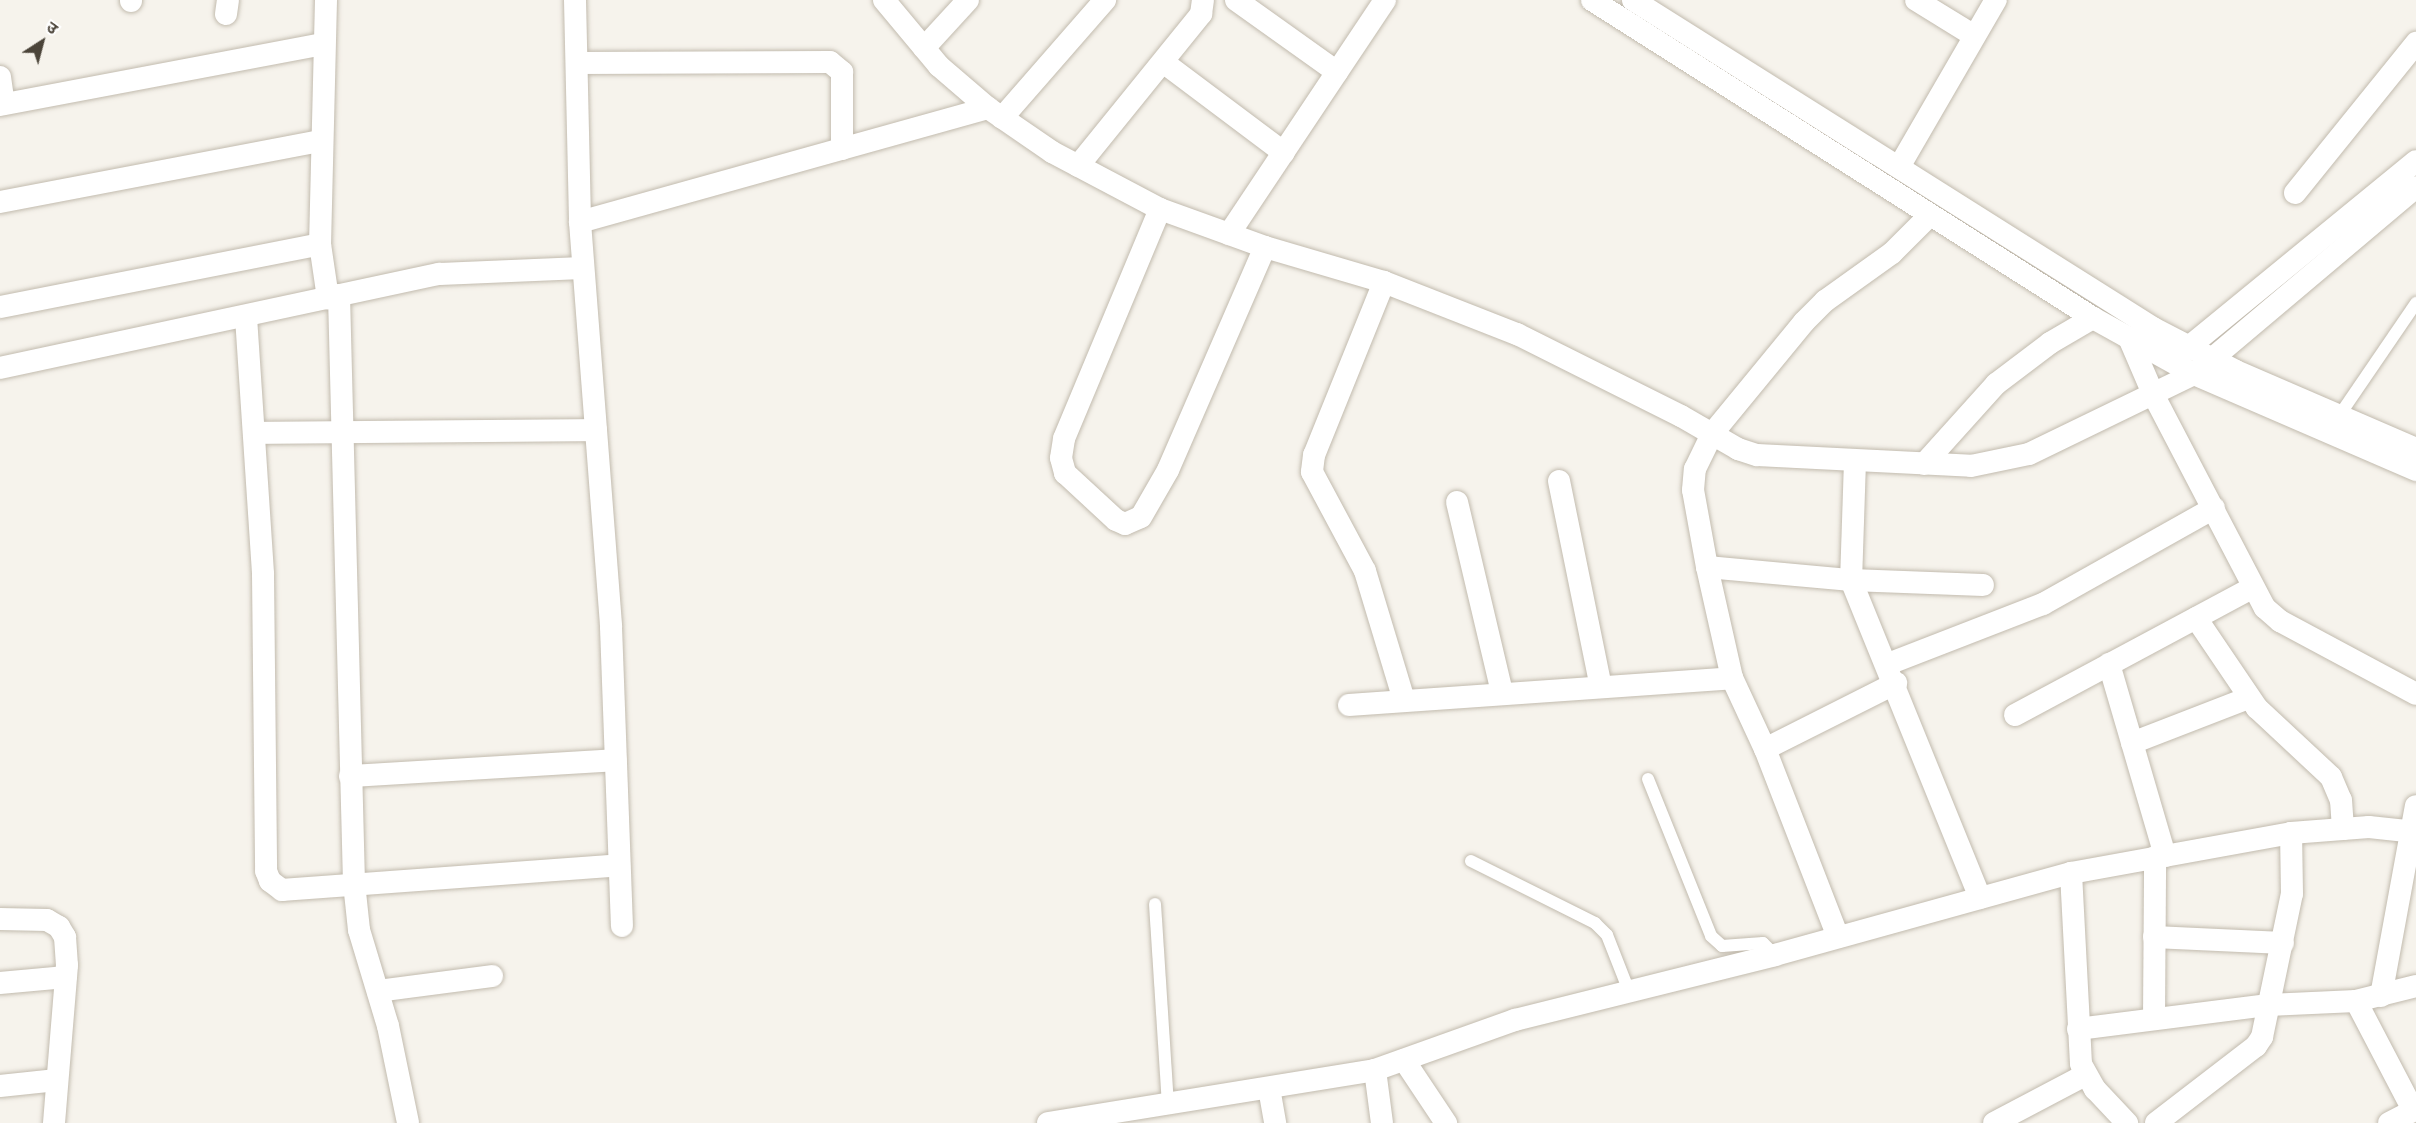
<!DOCTYPE html>
<meta charset="utf-8">
<style>
body{margin:0}
#map{position:relative;width:2416px;height:1123px;overflow:hidden;background:#f6f3ec;font-family:Commissioner,"Noto Sans Devanagari",sans-serif}
div>[style]{position:absolute}
.roads{filter:drop-shadow(0 0 2px #c2bbae) drop-shadow(0 0 2px #c2bbae)}
.service>*{height:12px;margin:-6px;padding:0 6px;transform-origin:6px;border-radius:6px;background:#fff}
.minor>*{height:22px;margin:-11px;padding:0 11px;transform-origin:11px;border-radius:11px;background:#fff}
span{translate:-50% -50%;white-space:nowrap;text-align:center;line-height:1.15;-webkit-text-stroke:6px #fff;paint-order:stroke}
.north{position:absolute;left:12px;top:12px;width:60px;height:60px;-webkit-text-stroke:4px #fff;paint-order:stroke;rotate:36deg;font-size:16px;font-weight:700;line-height:24px;text-align:center;color:#4b4439}
.north::after{content:'';display:block;margin:auto;width:21px;height:27px;background:#4b4439;clip-path:polygon(50% 0,100% 100%,50% 72%,0 100%)}
</style>
<div id="map">
<div class="roads">
<div class="service">
<i style="left:2339px;top:416px;width:137px;rotate:-55.7deg"></i>
<i style="left:1648px;top:779px;width:169px;rotate:68.1deg"></i>
<i style="left:1711px;top:936px;width:15px;rotate:42deg"></i>
<i style="left:1722px;top:946px;width:41px;rotate:-4.2deg"></i>
<i style="left:1763px;top:943px;width:17px;rotate:45deg"></i>
<i style="left:1471px;top:861px;width:139px;rotate:26.6deg"></i>
<i style="left:1595px;top:923px;width:17px;rotate:45deg"></i>
<i style="left:1607px;top:935px;width:60px;rotate:68.6deg"></i>
<i style="left:1155px;top:904px;width:200px;rotate:86.3deg"></i>
</div>
<div class="minor">
<i style="left:326px;top:0;width:244px;rotate:91.4deg"></i>
<i style="left:320px;top:244px;width:55px;rotate:81.6deg"></i>
<i style="left:575px;top:0;width:222px;rotate:88.7deg"></i>
<i style="left:580px;top:222px;width:406px;rotate:85.6deg"></i>
<i style="left:611px;top:627px;width:299px;rotate:87.9deg"></i>
<i style="left:884px;top:0;width:86px;rotate:50.2deg"></i>
<i style="left:939px;top:66px;width:65px;rotate:40.6deg"></i>
<i style="left:988px;top:108px;width:78px;rotate:34.5deg"></i>
<i style="left:1052px;top:152px;width:122px;rotate:27.8deg"></i>
<i style="left:1160px;top:209px;width:112px;rotate:19.9deg"></i>
<i style="left:1265px;top:247px;width:124px;rotate:16.4deg"></i>
<i style="left:1384px;top:282px;width:143px;rotate:21.4deg"></i>
<i style="left:1517px;top:334px;width:183px;rotate:26.6deg"></i>
<i style="left:1681px;top:416px;width:66px;rotate:30.1deg"></i>
<i style="left:1738px;top:449px;width:20px;rotate:18deg"></i>
<i style="left:1757px;top:455px;width:214px;rotate:2.9deg"></i>
<i style="left:1971px;top:466px;width:59px;rotate:-11.7deg"></i>
<i style="left:2029px;top:454px;width:183px;rotate:-25.9deg"></i>
<i style="left:2194px;top:374px;width:290px;rotate:-40.1deg"></i>
<i style="left:1236px;top:0;width:124px;rotate:35.5deg"></i>
<i style="left:1592px;top:0;width:593px;rotate:32.4deg"></i>
<i style="left:2093px;top:318px;width:115px;rotate:29deg"></i>
<i style="left:2194px;top:374px;width:242px;rotate:23.4deg"></i>
<i style="left:1633px;top:0;width:615px;rotate:32.24deg"></i>
<i style="left:2153px;top:328px;width:93px;rotate:27.4deg"></i>
<i style="left:2236px;top:371px;width:196px;rotate:23.4deg"></i>
<i style="left:1916px;top:0;width:67px;rotate:31.6deg"></i>
<i style="left:131px;top:1px;width:1px;rotate:-90deg"></i>
<i style="left:226px;top:14px;width:14px;rotate:-82deg"></i>
<i style="left:924px;top:48px;width:65px;rotate:-47.5deg"></i>
<i style="left:1163px;top:62px;width:151px;rotate:36.9deg"></i>
<i style="left:577px;top:63px;width:253px;rotate:-0.2deg"></i>
<i style="left:830px;top:62px;width:16px;rotate:40deg"></i>
<i style="left:842px;top:72px;width:77px;rotate:90deg"></i>
<i style="left:0;top:77px;width:27px;rotate:82deg"></i>
<i style="left:0;top:105px;width:328px;rotate:-10.7deg"></i>
<i style="left:1002px;top:118px;width:157px;rotate:-48.9deg"></i>
<i style="left:1078px;top:166px;width:196px;rotate:-51deg"></i>
<i style="left:1201px;top:14px;width:14px;rotate:-82deg"></i>
<i style="left:1899px;top:167px;width:193px;rotate:-59.9deg"></i>
<i style="left:2295px;top:193px;width:193px;rotate:-51.1deg"></i>
<i style="left:0;top:202px;width:327px;rotate:-10.8deg"></i>
<i style="left:1160px;top:209px;width:249px;rotate:112.7deg"></i>
<i style="left:1064px;top:439px;width:19px;rotate:99deg"></i>
<i style="left:1061px;top:458px;width:16px;rotate:75deg"></i>
<i style="left:1065px;top:473px;width:69px;rotate:42.7deg"></i>
<i style="left:1116px;top:520px;width:10px;rotate:24deg"></i>
<i style="left:1125px;top:524px;width:17px;rotate:-24deg"></i>
<i style="left:1141px;top:517px;width:54px;rotate:-60.1deg"></i>
<i style="left:1168px;top:470px;width:243px;rotate:-66.5deg"></i>
<i style="left:580px;top:222px;width:424px;rotate:-15.6deg"></i>
<i style="left:1229px;top:234px;width:281px;rotate:-56.3deg"></i>
<i style="left:1384px;top:282px;width:187px;rotate:112deg"></i>
<i style="left:1314px;top:455px;width:17px;rotate:97deg"></i>
<i style="left:1312px;top:472px;width:112px;rotate:61.8deg"></i>
<i style="left:1365px;top:571px;width:135px;rotate:73.2deg"></i>
<i style="left:339px;top:295px;width:588px;rotate:88.54deg"></i>
<i style="left:354px;top:883px;width:47px;rotate:83.9deg"></i>
<i style="left:359px;top:930px;width:100px;rotate:73.2deg"></i>
<i style="left:388px;top:1026px;width:99px;rotate:78.3deg"></i>
<i style="left:0;top:307px;width:326px;rotate:-11.1deg"></i>
<i style="left:246px;top:317px;width:258px;rotate:86.2deg"></i>
<i style="left:263px;top:574px;width:297px;rotate:89.4deg"></i>
<i style="left:266px;top:871px;width:11px;rotate:68deg"></i>
<i style="left:270px;top:881px;width:15px;rotate:37deg"></i>
<i style="left:282px;top:890px;width:338px;rotate:-4.2deg"></i>
<i style="left:2129px;top:338px;width:63px;rotate:66.7deg"></i>
<i style="left:2154px;top:396px;width:239px;rotate:62.4deg"></i>
<i style="left:2265px;top:608px;width:20px;rotate:41deg"></i>
<i style="left:2280px;top:621px;width:154px;rotate:28.2deg"></i>
<i style="left:2179px;top:355px;width:306px;rotate:-39.3deg"></i>
<i style="left:0;top:368px;width:449px;rotate:-12.1deg"></i>
<i style="left:439px;top:274px;width:144px;rotate:-2.4deg"></i>
<i style="left:254px;top:433px;width:342px;rotate:-0.5deg"></i>
<i style="left:1855px;top:461px;width:119px;rotate:91.9deg"></i>
<i style="left:1851px;top:580px;width:343px;rotate:67.9deg"></i>
<i style="left:1924px;top:464px;width:108px;rotate:-48deg"></i>
<i style="left:1996px;top:384px;width:68px;rotate:-37.2deg"></i>
<i style="left:2050px;top:343px;width:50px;rotate:-30.2deg"></i>
<i style="left:1559px;top:481px;width:210px;rotate:78.5deg"></i>
<i style="left:1457px;top:502px;width:196px;rotate:76.7deg"></i>
<i style="left:1707px;top:567px;width:145px;rotate:5.2deg"></i>
<i style="left:1851px;top:580px;width:132px;rotate:2.2deg"></i>
<i style="left:2196px;top:618px;width:109px;rotate:55.9deg"></i>
<i style="left:2257px;top:708px;width:101px;rotate:43deg"></i>
<i style="left:2331px;top:777px;width:25px;rotate:67deg"></i>
<i style="left:2341px;top:800px;width:29px;rotate:86deg"></i>
<i style="left:1888px;top:664px;width:166px;rotate:-21.2deg"></i>
<i style="left:2043px;top:604px;width:196px;rotate:-29.3deg"></i>
<i style="left:2109px;top:664px;width:200px;rotate:73.7deg"></i>
<i style="left:1349px;top:705px;width:384px;rotate:-4deg"></i>
<i style="left:2015px;top:715px;width:269px;rotate:-28.2deg"></i>
<i style="left:2132px;top:743px;width:124px;rotate:-21.2deg"></i>
<i style="left:1765px;top:749px;width:147px;rotate:-26.7deg"></i>
<i style="left:350px;top:776px;width:266px;rotate:-3.4deg"></i>
<i style="left:2071px;top:873px;width:191px;rotate:87deg"></i>
<i style="left:2081px;top:1064px;width:29px;rotate:61deg"></i>
<i style="left:2095px;top:1089px;width:47px;rotate:46.7deg"></i>
<i style="left:0;top:919px;width:47px;rotate:1.2deg"></i>
<i style="left:47px;top:920px;width:14px;rotate:30deg"></i>
<i style="left:59px;top:927px;width:12px;rotate:59deg"></i>
<i style="left:65px;top:937px;width:28px;rotate:86deg"></i>
<i style="left:67px;top:965px;width:159px;rotate:94.7deg"></i>
<i style="left:1838px;top:937px;width:202px;rotate:-111.2deg"></i>
<i style="left:1765px;top:749px;width:78px;rotate:-114.9deg"></i>
<i style="left:1732px;top:678px;width:114px;rotate:-102.7deg"></i>
<i style="left:1707px;top:567px;width:78px;rotate:-100.3deg"></i>
<i style="left:1693px;top:490px;width:21px;rotate:-85deg"></i>
<i style="left:1695px;top:469px;width:39px;rotate:-64deg"></i>
<i style="left:1712px;top:434px;width:145px;rotate:-50.6deg"></i>
<i style="left:1804px;top:322px;width:30px;rotate:-45deg"></i>
<i style="left:1825px;top:301px;width:82px;rotate:-35.6deg"></i>
<i style="left:1892px;top:253px;width:52px;rotate:-45deg"></i>
<i style="left:2154px;top:937px;width:129px;rotate:2.7deg"></i>
<i style="left:0;top:983px;width:66px;rotate:-5.2deg"></i>
<i style="left:378px;top:991px;width:115px;rotate:-7.5deg"></i>
<i style="left:2381px;top:996px;width:193px;rotate:-79.6deg"></i>
<i style="left:2356px;top:1001px;width:123px;rotate:62.4deg"></i>
<i style="left:2154px;top:1019px;width:162px;rotate:-89.6deg"></i>
<i style="left:2078px;top:1029px;width:192px;rotate:-7.2deg"></i>
<i style="left:2268px;top:1005px;width:88px;rotate:-2.6deg"></i>
<i style="left:2356px;top:1001px;width:62px;rotate:-14deg"></i>
<i style="left:1404px;top:1060px;width:76px;rotate:56.3deg"></i>
<i style="left:1375px;top:1070px;width:53px;rotate:82.5deg"></i>
<i style="left:0;top:1086px;width:57px;rotate:-6deg"></i>
<i style="left:1269px;top:1088px;width:36px;rotate:80deg"></i>
<i style="left:1048px;top:1123px;width:331px;rotate:-9.2deg"></i>
<i style="left:1375px;top:1070px;width:149px;rotate:-19.7deg"></i>
<i style="left:1515px;top:1020px;width:268px;rotate:-14deg"></i>
<i style="left:1775px;top:955px;width:307px;rotate:-15.5deg"></i>
<i style="left:2071px;top:873px;width:224px;rotate:-10.3deg"></i>
<i style="left:2291px;top:833px;width:78px;rotate:-4.4deg"></i>
<i style="left:2369px;top:827px;width:47px;rotate:6.1deg"></i>
<i style="left:1994px;top:1123px;width:103px;rotate:-27.8deg"></i>
<i style="left:2156px;top:1123px;width:126px;rotate:-37.6deg"></i>
<i style="left:2256px;top:1046px;width:11px;rotate:-56deg"></i>
<i style="left:2262px;top:1037px;width:146px;rotate:-78.2deg"></i>
<i style="left:2292px;top:894px;width:61px;rotate:-90.9deg"></i>
<i style="left:2389px;top:1123px;width:30px;rotate:-27deg"></i>
</div>
</div>
<div class="north">उ</div>
</div>
